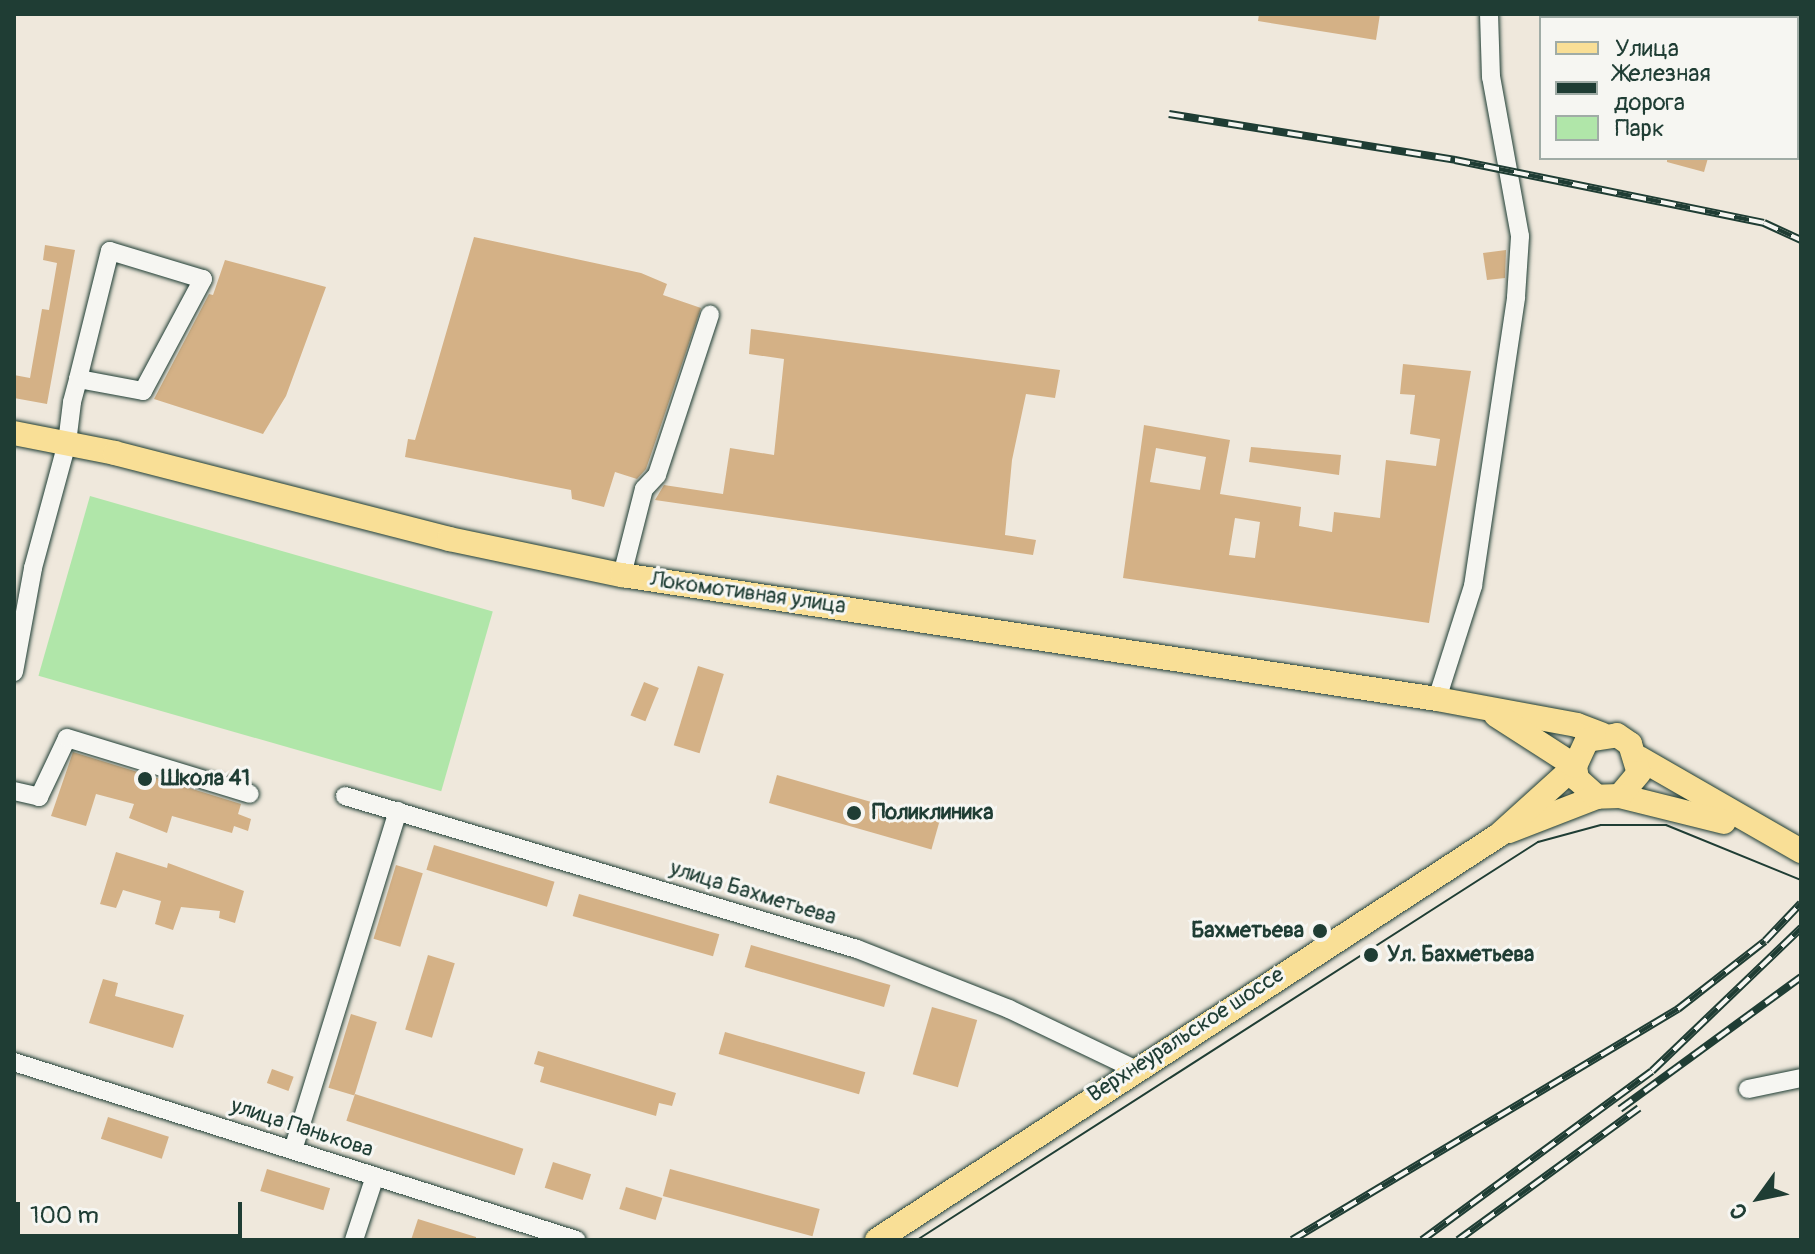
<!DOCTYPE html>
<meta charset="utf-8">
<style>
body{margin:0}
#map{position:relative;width:1815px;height:1254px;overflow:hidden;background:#efe8dc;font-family:Pangolin,sans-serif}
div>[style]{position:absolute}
.green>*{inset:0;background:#b0e6a9;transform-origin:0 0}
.building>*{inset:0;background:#d4b186;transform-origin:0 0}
.roads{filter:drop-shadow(0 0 2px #1f3d34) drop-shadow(0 0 2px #1f3d34)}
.minor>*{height:18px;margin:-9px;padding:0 9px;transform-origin:9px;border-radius:9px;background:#f6f6f2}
.major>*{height:24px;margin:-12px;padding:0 12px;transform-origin:12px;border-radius:12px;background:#f9df96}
.tram>*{height:2px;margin:-1px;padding:0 1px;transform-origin:1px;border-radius:1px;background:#1f3d34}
.rail>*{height:8px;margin-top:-4px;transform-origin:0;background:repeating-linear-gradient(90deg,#f6f6f2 0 15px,#1f3d34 0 30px);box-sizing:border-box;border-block:2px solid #1f3d34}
.dots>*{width:22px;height:22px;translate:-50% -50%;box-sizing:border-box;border:4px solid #f6f6f2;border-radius:50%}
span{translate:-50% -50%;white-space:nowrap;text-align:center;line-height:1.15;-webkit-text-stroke:6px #f6f6f2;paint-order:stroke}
.street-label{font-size:22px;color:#1f3d34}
.poi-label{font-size:22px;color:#1f3d34;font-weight:700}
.left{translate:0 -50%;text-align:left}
.right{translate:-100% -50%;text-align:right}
.frame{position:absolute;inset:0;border:16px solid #1f3d34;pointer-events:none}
.legend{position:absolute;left:1539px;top:16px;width:260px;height:144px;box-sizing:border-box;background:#f6f6f2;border:2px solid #a0aca6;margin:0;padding:10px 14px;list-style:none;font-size:24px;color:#1f3d34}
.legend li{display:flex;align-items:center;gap:16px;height:40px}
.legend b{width:40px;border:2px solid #a0aca6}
.north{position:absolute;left:1719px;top:1158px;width:80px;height:80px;-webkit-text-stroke:6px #f6f6f2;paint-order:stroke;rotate:237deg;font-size:22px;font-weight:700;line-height:32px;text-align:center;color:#1f3d34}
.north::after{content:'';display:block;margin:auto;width:28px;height:36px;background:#1f3d34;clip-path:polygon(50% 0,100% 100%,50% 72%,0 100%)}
.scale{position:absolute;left:16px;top:1202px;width:226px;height:36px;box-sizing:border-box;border:4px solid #1f3d34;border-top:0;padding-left:10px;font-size:24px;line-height:28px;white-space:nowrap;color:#1f3d34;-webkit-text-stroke:6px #f6f6f2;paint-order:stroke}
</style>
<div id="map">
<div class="green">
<i style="left:90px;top:496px;width:419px;height:187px;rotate:16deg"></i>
</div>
<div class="building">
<i style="clip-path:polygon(1259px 14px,1380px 14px,1376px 40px,1258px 21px)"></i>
<i style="clip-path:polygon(1667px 158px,1708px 158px,1704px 172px,1667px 162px)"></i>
<i style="clip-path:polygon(474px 237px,641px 273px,667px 284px,663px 295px,701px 308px,646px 469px,637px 479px,615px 472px,604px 507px,572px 499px,571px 490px,405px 457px,408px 439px,415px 440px)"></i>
<i style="clip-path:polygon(45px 245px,75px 250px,47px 404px,14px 398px,14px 375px,30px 378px,42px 309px,49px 310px,57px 263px,43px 260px)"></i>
<i style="clip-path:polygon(1506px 250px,1505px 278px,1487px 280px,1483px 253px)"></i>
<i style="clip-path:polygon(225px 260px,326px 287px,286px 396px,263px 434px,154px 399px,209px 294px,213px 295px)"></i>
<i style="clip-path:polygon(751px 329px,1060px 370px,1055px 398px,1026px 394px,1012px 460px,1005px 535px,1036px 540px,1033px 555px,655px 500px,664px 485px,723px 494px,730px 448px,774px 455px,784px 359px,749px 354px)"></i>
<i style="clip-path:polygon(evenodd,1403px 364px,1471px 371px,1429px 623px,1123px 578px,1144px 425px,1230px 440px,1220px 494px,1301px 507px,1299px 526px,1332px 532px,1334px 512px,1380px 518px,1386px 460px,1436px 466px,1440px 439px,1410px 434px,1415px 395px,1400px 394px,1403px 364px,1156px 448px,1206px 457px,1200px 490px,1150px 482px,1156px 448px,1403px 364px,1235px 518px,1260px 522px,1255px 558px,1229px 555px,1235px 518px)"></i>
<i style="clip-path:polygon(1251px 447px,1341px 455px,1339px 475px,1249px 462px)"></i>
<i style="left:698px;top:666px;width:27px;height:83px;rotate:17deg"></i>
<i style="left:644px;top:682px;width:16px;height:36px;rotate:22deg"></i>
<i style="clip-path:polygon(73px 752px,241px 804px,238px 814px,251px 819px,248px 831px,234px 826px,232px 833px,172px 816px,167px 833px,129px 818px,134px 804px,96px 794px,86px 826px,51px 816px)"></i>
<i style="left:777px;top:775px;width:169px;height:29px;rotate:16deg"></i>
<i style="left:434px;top:845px;width:126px;height:26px;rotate:17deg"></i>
<i style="clip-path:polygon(116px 852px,167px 868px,168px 863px,244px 891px,235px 923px,219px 918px,220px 911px,181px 907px,173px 930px,155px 924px,161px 901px,123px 890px,116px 908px,100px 904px)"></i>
<i style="left:396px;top:865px;width:28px;height:77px;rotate:17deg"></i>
<i style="left:579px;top:894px;width:146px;height:23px;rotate:16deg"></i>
<i style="left:751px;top:945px;width:145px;height:23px;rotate:16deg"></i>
<i style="left:428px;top:955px;width:28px;height:78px;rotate:17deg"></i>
<i style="clip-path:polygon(103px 979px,118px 983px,115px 996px,184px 1015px,173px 1048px,89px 1023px)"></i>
<i style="left:932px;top:1007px;width:47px;height:70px;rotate:16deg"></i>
<i style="left:351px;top:1014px;width:27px;height:77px;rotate:17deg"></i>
<i style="left:725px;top:1032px;width:146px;height:23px;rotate:16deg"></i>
<i style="clip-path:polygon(538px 1051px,676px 1093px,672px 1106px,659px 1103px,656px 1116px,540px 1082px,544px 1067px,534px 1064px)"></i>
<i style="left:272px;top:1069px;width:23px;height:15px;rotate:20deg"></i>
<i style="left:355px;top:1094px;width:177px;height:28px;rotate:18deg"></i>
<i style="left:108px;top:1117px;width:64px;height:23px;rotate:18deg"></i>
<i style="left:553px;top:1162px;width:40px;height:27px;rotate:18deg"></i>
<i style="left:267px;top:1169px;width:66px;height:23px;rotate:17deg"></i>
<i style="left:670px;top:1169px;width:155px;height:28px;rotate:15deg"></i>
<i style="left:626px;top:1187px;width:38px;height:23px;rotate:17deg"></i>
<i style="clip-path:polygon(418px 1219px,476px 1237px,476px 1240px,411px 1240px)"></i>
</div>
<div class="roads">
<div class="minor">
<i style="left:622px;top:575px;width:89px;rotate:-75.7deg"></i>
<i style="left:644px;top:489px;width:19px;rotate:-47deg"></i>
<i style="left:657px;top:475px;width:169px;rotate:-71.7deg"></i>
<i style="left:14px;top:672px;width:106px;rotate:-79.6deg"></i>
<i style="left:33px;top:568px;width:130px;rotate:-74.8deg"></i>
<i style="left:67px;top:443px;width:41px;rotate:-83deg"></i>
<i style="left:72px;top:402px;width:24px;rotate:-75deg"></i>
<i style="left:78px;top:379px;width:132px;rotate:-76deg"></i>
<i style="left:110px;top:251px;width:97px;rotate:16.8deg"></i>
<i style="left:203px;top:279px;width:127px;rotate:118.2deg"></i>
<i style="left:143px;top:391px;width:66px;rotate:-169.5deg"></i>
<i style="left:1437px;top:699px;width:119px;rotate:-72.3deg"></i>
<i style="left:1473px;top:586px;width:292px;rotate:-81.5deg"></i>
<i style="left:1516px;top:297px;width:61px;rotate:-86.2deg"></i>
<i style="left:1520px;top:236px;width:162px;rotate:-100.3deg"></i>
<i style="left:1491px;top:77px;width:63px;rotate:-91.8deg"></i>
<i style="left:14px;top:791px;width:26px;rotate:13deg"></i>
<i style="left:39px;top:797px;width:65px;rotate:-64.6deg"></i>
<i style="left:67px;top:738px;width:191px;rotate:17deg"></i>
<i style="left:345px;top:796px;width:534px;rotate:16.64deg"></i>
<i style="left:857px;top:949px;width:163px;rotate:21.5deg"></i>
<i style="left:1009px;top:1009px;width:139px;rotate:25.6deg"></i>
<i style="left:14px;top:1062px;width:590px;rotate:17.57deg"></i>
<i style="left:1748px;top:1089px;width:54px;rotate:-11.7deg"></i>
<i style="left:293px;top:1150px;width:355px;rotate:-72.8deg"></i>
<i style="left:354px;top:1240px;width:67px;rotate:-71.8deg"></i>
</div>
<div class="major">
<i style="left:14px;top:433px;width:103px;rotate:11.2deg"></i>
<i style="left:115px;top:453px;width:345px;rotate:14.4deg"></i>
<i style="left:449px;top:539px;width:177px;rotate:11.8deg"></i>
<i style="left:622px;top:575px;width:824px;rotate:8.65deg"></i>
<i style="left:1437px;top:699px;width:142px;rotate:10.5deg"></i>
<i style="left:1577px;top:725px;width:26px;rotate:21deg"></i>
<i style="left:1639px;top:758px;width:187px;rotate:29.9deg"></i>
<i style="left:1620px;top:796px;width:107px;rotate:14deg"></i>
<i style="left:1509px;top:831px;width:94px;rotate:-21.1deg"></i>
<i style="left:877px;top:1240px;width:742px;rotate:-33.07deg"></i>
<i style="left:1499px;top:835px;width:103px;rotate:-42.2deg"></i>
<i style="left:1575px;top:766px;width:29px;rotate:-65deg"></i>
<i style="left:1587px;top:740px;width:30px;rotate:-9deg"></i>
<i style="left:1617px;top:735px;width:16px;rotate:35deg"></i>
<i style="left:1630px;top:744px;width:30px;rotate:73deg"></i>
<i style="left:1639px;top:773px;width:30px;rotate:130deg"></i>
<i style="left:1620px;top:796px;width:23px;rotate:178deg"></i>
<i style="left:1597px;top:797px;width:27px;rotate:-138deg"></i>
<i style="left:1577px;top:779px;width:13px;rotate:-99deg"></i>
<i style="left:1575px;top:766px;width:94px;rotate:-147.2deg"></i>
</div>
</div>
<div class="tram">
<i style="left:917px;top:1240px;width:738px;rotate:-32.66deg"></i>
<i style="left:1538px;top:842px;width:65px;rotate:-15.1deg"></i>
<i style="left:1601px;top:825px;width:65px"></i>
<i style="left:1666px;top:825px;width:146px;rotate:22.2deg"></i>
</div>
<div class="rail">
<i style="left:1169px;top:114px;width:290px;rotate:9.1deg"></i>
<i style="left:1455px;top:160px;width:315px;rotate:11.5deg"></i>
<i style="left:1764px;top:223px;width:41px;rotate:24.7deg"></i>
<i style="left:1620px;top:1109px;width:224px;rotate:-36.1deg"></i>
<i style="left:1292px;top:1240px;width:450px;rotate:-30.9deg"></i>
<i style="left:1678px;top:1009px;width:110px;rotate:-38deg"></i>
<i style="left:1765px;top:941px;width:52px;rotate:-46.5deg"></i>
<i style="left:1422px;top:1240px;width:285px;rotate:-36.3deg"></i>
<i style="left:1652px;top:1071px;width:207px;rotate:-43.8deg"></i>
<i style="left:1458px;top:1240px;width:224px;rotate:-36.1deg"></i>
</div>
<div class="dots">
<i style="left:145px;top:779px;background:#1f3d34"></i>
<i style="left:854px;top:813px;background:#1f3d34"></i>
<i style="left:1320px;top:931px;background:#1f3d34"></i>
<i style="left:1371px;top:955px;background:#1f3d34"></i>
</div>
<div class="street-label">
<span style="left:748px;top:593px;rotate:8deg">Локомотивная улица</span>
<span style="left:753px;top:893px;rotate:17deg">улица Бахметьева</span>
<span style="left:1186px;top:1035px;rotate:-33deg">Верхнеуральское шоссе</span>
<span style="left:302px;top:1128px;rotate:18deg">улица Панькова</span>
</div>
<div class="poi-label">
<span class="left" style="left:161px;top:779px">Школа 41</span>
<span class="left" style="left:872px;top:813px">Поликлиника</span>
<span class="right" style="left:1304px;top:931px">Бахметьева</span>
<span class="left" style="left:1387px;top:955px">Ул. Бахметьева</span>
</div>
<div class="frame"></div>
<ul class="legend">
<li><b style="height:10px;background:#f9df96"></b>Улица</li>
<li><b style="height:10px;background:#1f3d34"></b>Железная дорога</li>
<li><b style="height:22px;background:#b0e6a9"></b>Парк</li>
</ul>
<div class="north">С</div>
<div class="scale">100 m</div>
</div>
